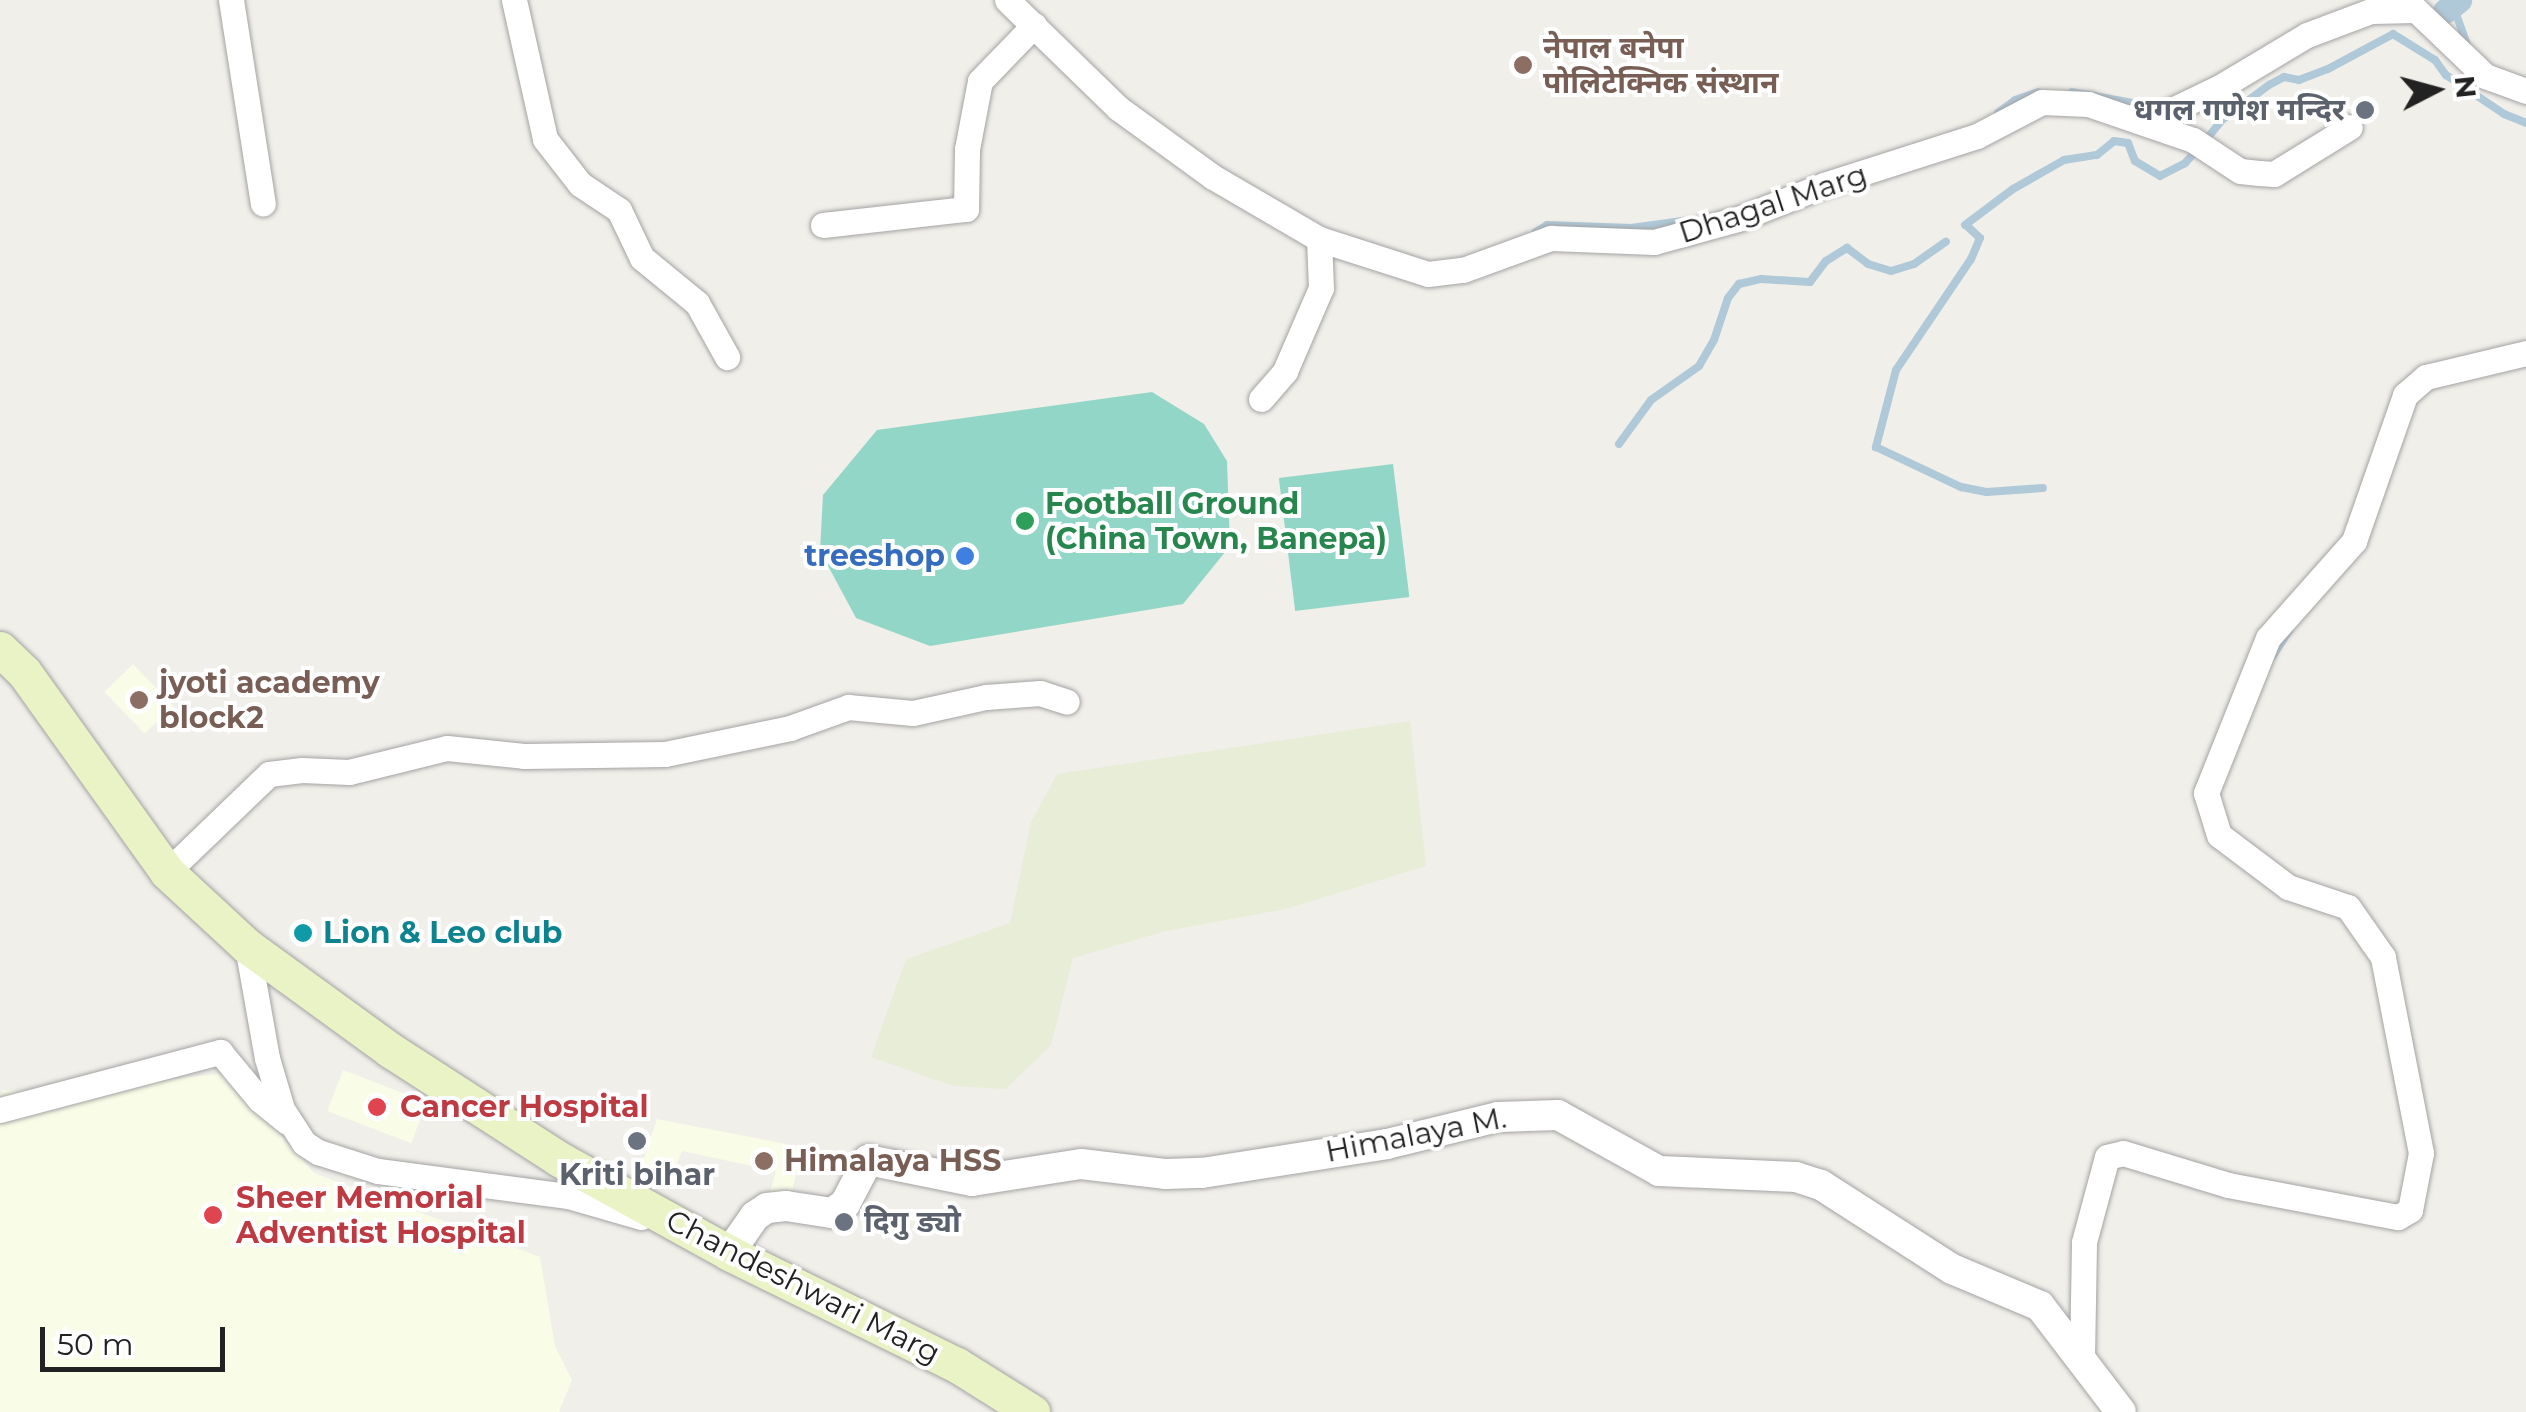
<!DOCTYPE html>
<meta charset="utf-8">
<style>
body{margin:0}
#map{position:relative;width:2526px;height:1412px;overflow:hidden;background:#f1efea;font-family:Montserrat,"Noto Sans Devanagari",sans-serif}
div>[style]{position:absolute}
.education>*{inset:0;background:#f9fce7;transform-origin:0 0}
.farmland>*{inset:0;background:#e8edd8}
.pitch>*{inset:0;background:#91d6c6;transform-origin:0 0}
.stream>*{height:8px;margin:-4px;padding:0 4px;transform-origin:4px;border-radius:4px;background:#afc9d9}
.canal>*{height:25px;margin:-12.5px;padding:0 12.5px;transform-origin:12.5px;border-radius:12.5px;background:#afc9d9}
.roads{filter:drop-shadow(0 0 2px #a3a3a3) drop-shadow(0 0 2px #a3a3a3)}
.minor>*{height:25px;margin:-12.5px;padding:0 12.5px;transform-origin:12.5px;border-radius:12.5px;background:#fff}
.tertiary>*{height:30px;margin:-15px;padding:0 15px;transform-origin:15px;border-radius:15px;background:#fff}
.secondary>*{height:35px;margin:-17.5px;padding:0 17.5px;transform-origin:17.5px;border-radius:17.5px;background:#eaf3c5}
.dots>*{width:28px;height:28px;translate:-50% -50%;box-sizing:border-box;border:5px solid #fff;border-radius:50%}
span{translate:-50% -50%;white-space:nowrap;text-align:center;line-height:1.15;-webkit-text-stroke:8px #fff;paint-order:stroke}
.education-label{font-size:30px;color:#785e54;font-weight:700}
.left{translate:0 -50%;text-align:left}
.worship-label{font-size:30px;color:#5b616d;font-weight:700}
.right{translate:-100% -50%;text-align:right}
.street-label{font-size:30px;color:#222}
.leisure-label{font-size:30px;color:#27864d;font-weight:700}
.shop-label{font-size:30px;color:#366cbe;font-weight:700}
.culture-label{font-size:30px;color:#0d838f;font-weight:700}
.health-label{font-size:30px;color:#be3a42;font-weight:700}
.north{position:absolute;left:2386px;top:40px;width:100px;height:100px;-webkit-text-stroke:8px #fff;paint-order:stroke;rotate:84deg;font-size:28px;font-weight:700;line-height:40px;text-align:center;color:#222}
.north::after{content:'';display:block;margin:auto;width:35px;height:45px;background:#222;clip-path:polygon(50% 0,100% 100%,50% 72%,0 100%)}
.scale{position:absolute;left:40px;top:1327px;width:185px;height:45px;box-sizing:border-box;border:5px solid #222;border-top:0;padding-left:12px;font-size:30px;line-height:35px;white-space:nowrap;color:#222;-webkit-text-stroke:8px #fff;paint-order:stroke}
</style>
<div id="map">
<div class="education">
<i style="left:133px;top:664px;width:58px;height:40px;rotate:46deg"></i>
<i style="left:343px;top:1070px;width:90px;height:44px;rotate:21deg"></i>
<i style="clip-path:polygon(225px 1073px,314px 1173px,540px 1257px,555px 1346px,572px 1380px,559px 1412px,0 1412px,0 1094px,4px 1090px,59px 1093px)"></i>
<i style="clip-path:polygon(657px 1119px,802px 1147px,790px 1201px,769px 1196px,776px 1171px,682px 1151px,672px 1176px,640px 1171px)"></i>
</div>
<div class="farmland">
<i style="clip-path:polygon(1410px 721px,1426px 866px,1286px 909px,1166px 931px,1073px 958px,1051px 1045px,1006px 1089px,953px 1086px,871px 1057px,906px 959px,1010px 923px,1031px 822px,1057px 774px)"></i>
</div>
<div class="pitch">
<i style="clip-path:polygon(1152px 392px,1204px 424px,1227px 461px,1230px 546px,1183px 604px,930px 646px,856px 618px,820px 551px,823px 495px,877px 430px)"></i>
<i style="left:1393px;top:464px;width:134px;height:115px;rotate:83deg"></i>
</div>
<div class="stream">
<i style="left:2445px;top:11px;width:11px;rotate:15deg"></i>
<i style="left:2456px;top:14px;width:32px;rotate:70deg"></i>
<i style="left:2072px;top:92px;width:84px;rotate:10.2deg"></i>
<i style="left:1998px;top:113px;width:21px;rotate:-37deg"></i>
<i style="left:2015px;top:100px;width:24px;rotate:-19deg"></i>
<i style="left:2205px;top:141px;width:28px;rotate:-51deg"></i>
<i style="left:2223px;top:119px;width:57px;rotate:-36.5deg"></i>
<i style="left:2269px;top:85px;width:17px;rotate:-28deg"></i>
<i style="left:2284px;top:77px;width:15px;rotate:11deg"></i>
<i style="left:2299px;top:80px;width:31px;rotate:-21deg"></i>
<i style="left:2328px;top:69px;width:74px;rotate:-28.3deg"></i>
<i style="left:2393px;top:34px;width:49px;rotate:31.8deg"></i>
<i style="left:2435px;top:60px;width:19px;rotate:54deg"></i>
<i style="left:2446px;top:75px;width:70px;rotate:33.9deg"></i>
<i style="left:2504px;top:114px;width:24px;rotate:22deg"></i>
<i style="left:1965px;top:225px;width:60px;rotate:-36.9deg"></i>
<i style="left:2013px;top:189px;width:59px;rotate:-29.6deg"></i>
<i style="left:2064px;top:160px;width:33px;rotate:-9deg"></i>
<i style="left:2097px;top:155px;width:22px;rotate:-39deg"></i>
<i style="left:2114px;top:141px;width:14px;rotate:8deg"></i>
<i style="left:2128px;top:143px;width:19px;rotate:69deg"></i>
<i style="left:2135px;top:161px;width:29px;rotate:31deg"></i>
<i style="left:2160px;top:176px;width:28px;rotate:-27deg"></i>
<i style="left:2185px;top:163px;width:19px;rotate:-47deg"></i>
<i style="left:1966px;top:225px;width:19px;rotate:43deg"></i>
<i style="left:1980px;top:238px;width:23px;rotate:113deg"></i>
<i style="left:1971px;top:259px;width:134px;rotate:124deg"></i>
<i style="left:1896px;top:370px;width:80px;rotate:104.6deg"></i>
<i style="left:1876px;top:447px;width:94px;rotate:25.2deg"></i>
<i style="left:1961px;top:487px;width:26px;rotate:11deg"></i>
<i style="left:1987px;top:492px;width:56px;rotate:-4.1deg"></i>
<i style="left:1536px;top:232px;width:13px;rotate:-32deg"></i>
<i style="left:1547px;top:225px;width:84px;rotate:2deg"></i>
<i style="left:1631px;top:228px;width:59px;rotate:-7.9deg"></i>
<i style="left:1619px;top:444px;width:54px;rotate:-54deg"></i>
<i style="left:1651px;top:400px;width:59px;rotate:-35.3deg"></i>
<i style="left:1699px;top:366px;width:30px;rotate:-60deg"></i>
<i style="left:1714px;top:340px;width:44px;rotate:-71.6deg"></i>
<i style="left:1728px;top:298px;width:18px;rotate:-52deg"></i>
<i style="left:1739px;top:284px;width:23px;rotate:-13deg"></i>
<i style="left:1761px;top:279px;width:49px;rotate:3.5deg"></i>
<i style="left:1810px;top:282px;width:26px;rotate:-53deg"></i>
<i style="left:1826px;top:261px;width:25px;rotate:-32deg"></i>
<i style="left:1847px;top:248px;width:26px;rotate:37deg"></i>
<i style="left:1868px;top:264px;width:24px;rotate:17deg"></i>
<i style="left:1891px;top:271px;width:24px;rotate:-17deg"></i>
<i style="left:1914px;top:264px;width:39px;rotate:-35deg"></i>
<i style="left:2272px;top:657px;width:31px;rotate:-57deg"></i>
</div>
<div class="canal">
<i style="left:2445px;top:11px;width:18px;rotate:-38deg"></i>
</div>
<div class="roads">
<div class="minor">
<i style="left:231px;top:0;width:206px;rotate:81.1deg"></i>
<i style="left:514px;top:0;width:142px;rotate:77.4deg"></i>
<i style="left:545px;top:139px;width:57px;rotate:52.1deg"></i>
<i style="left:580px;top:184px;width:47px;rotate:33.7deg"></i>
<i style="left:619px;top:210px;width:53px;rotate:64.4deg"></i>
<i style="left:642px;top:258px;width:71px;rotate:39.3deg"></i>
<i style="left:697px;top:303px;width:62px;rotate:60.9deg"></i>
<i style="left:1007px;top:0;width:155px;rotate:44.2deg"></i>
<i style="left:1118px;top:108px;width:117px;rotate:36deg"></i>
<i style="left:1213px;top:177px;width:123px;rotate:30.3deg"></i>
<i style="left:1319px;top:239px;width:114px;rotate:17.8deg"></i>
<i style="left:1428px;top:274px;width:35px;rotate:-7deg"></i>
<i style="left:1463px;top:270px;width:94px;rotate:-20deg"></i>
<i style="left:1551px;top:238px;width:103px;rotate:2.2deg"></i>
<i style="left:1654px;top:242px;width:90px;rotate:-15.4deg"></i>
<i style="left:1741px;top:218px;width:89px;rotate:-21.7deg"></i>
<i style="left:1824px;top:185px;width:161px;rotate:-17.8deg"></i>
<i style="left:1977px;top:136px;width:73px;rotate:-27.6deg"></i>
<i style="left:2042px;top:102px;width:46px;rotate:2.5deg"></i>
<i style="left:2088px;top:104px;width:111px;rotate:18.9deg"></i>
<i style="left:2193px;top:140px;width:56px;rotate:33.4deg"></i>
<i style="left:2240px;top:171px;width:19px;rotate:6deg"></i>
<i style="left:2259px;top:173px;width:15px;rotate:4deg"></i>
<i style="left:2274px;top:174px;width:89px;rotate:-31.7deg"></i>
<i style="left:2145px;top:123px;width:83px;rotate:-25.6deg"></i>
<i style="left:2220px;top:87px;width:101px;rotate:-30.9deg"></i>
<i style="left:2307px;top:35px;width:68px;rotate:-20.6deg"></i>
<i style="left:2371px;top:11px;width:45px;rotate:-1.3deg"></i>
<i style="left:2416px;top:10px;width:95px;rotate:43.7deg"></i>
<i style="left:2485px;top:76px;width:44px;rotate:20.1deg"></i>
<i style="left:823px;top:225px;width:144px;rotate:-6.4deg"></i>
<i style="left:966px;top:209px;width:60px;rotate:-89deg"></i>
<i style="left:967px;top:149px;width:69px;rotate:-79.2deg"></i>
<i style="left:980px;top:81px;width:78px;rotate:-46deg"></i>
<i style="left:1261px;top:399px;width:37px;rotate:-49deg"></i>
<i style="left:1285px;top:371px;width:90px;rotate:-66.6deg"></i>
<i style="left:1321px;top:288px;width:49px;rotate:-92.3deg"></i>
<i style="left:167px;top:872px;width:141px;rotate:-43.9deg"></i>
<i style="left:269px;top:774px;width:33px;rotate:-7deg"></i>
<i style="left:302px;top:770px;width:47px;rotate:2.4deg"></i>
<i style="left:349px;top:772px;width:101px;rotate:-13.8deg"></i>
<i style="left:447px;top:748px;width:77px;rotate:5.9deg"></i>
<i style="left:524px;top:756px;width:141px;rotate:-0.8deg"></i>
<i style="left:665px;top:754px;width:128px;rotate:-11.7deg"></i>
<i style="left:790px;top:728px;width:62px;rotate:-19.9deg"></i>
<i style="left:848px;top:707px;width:65px;rotate:5.3deg"></i>
<i style="left:913px;top:713px;width:75px;rotate:-12.4deg"></i>
<i style="left:986px;top:697px;width:54px;rotate:-4.2deg"></i>
<i style="left:1040px;top:693px;width:28px;rotate:18deg"></i>
<i style="left:247px;top:946px;width:114px;rotate:79.9deg"></i>
<i style="left:267px;top:1058px;width:53px;rotate:73.6deg"></i>
<i style="left:282px;top:1109px;width:40px;rotate:57.1deg"></i>
<i style="left:304px;top:1143px;width:17px;rotate:33deg"></i>
<i style="left:318px;top:1152px;width:63px;rotate:17.6deg"></i>
<i style="left:378px;top:1171px;width:192px;rotate:7.5deg"></i>
<i style="left:568px;top:1196px;width:76px;rotate:16deg"></i>
<i style="left:0;top:1110px;width:228px;rotate:-14.8deg"></i>
<i style="left:220px;top:1052px;width:62px;rotate:50.2deg"></i>
<i style="left:260px;top:1100px;width:35px;rotate:39deg"></i>
<i style="left:2082px;top:1358px;width:116px;rotate:-89deg"></i>
<i style="left:2084px;top:1242px;width:88px;rotate:-74.9deg"></i>
<i style="left:2107px;top:1157px;width:16px;rotate:-14deg"></i>
<i style="left:2123px;top:1153px;width:110px;rotate:16.9deg"></i>
<i style="left:2228px;top:1185px;width:173px;rotate:10.7deg"></i>
<i style="left:2398px;top:1217px;width:14px;rotate:-30deg"></i>
<i style="left:2410px;top:1210px;width:58px;rotate:-79.1deg"></i>
<i style="left:2421px;top:1153px;width:200px;rotate:-101deg"></i>
<i style="left:2383px;top:957px;width:61px;rotate:-125deg"></i>
<i style="left:2348px;top:907px;width:63px;rotate:-161.6deg"></i>
<i style="left:2288px;top:887px;width:86px;rotate:-143deg"></i>
<i style="left:2219px;top:835px;width:44px;rotate:-107.2deg"></i>
<i style="left:2206px;top:793px;width:167px;rotate:-68.2deg"></i>
<i style="left:2268px;top:638px;width:130px;rotate:-48.4deg"></i>
<i style="left:2354px;top:541px;width:155px;rotate:-70.7deg"></i>
<i style="left:2405px;top:395px;width:28px;rotate:-41deg"></i>
<i style="left:2426px;top:377px;width:103px;rotate:-13.5deg"></i>
</div>
<div class="tertiary">
<i style="left:729px;top:1253px;width:45px;rotate:-54.9deg"></i>
<i style="left:755px;top:1216px;width:14px;rotate:-34deg"></i>
<i style="left:767px;top:1208px;width:19px;rotate:-6deg"></i>
<i style="left:786px;top:1206px;width:47px;rotate:8.7deg"></i>
<i style="left:832px;top:1213px;width:16px;rotate:-35deg"></i>
<i style="left:845px;top:1204px;width:50px;rotate:-62.4deg"></i>
<i style="left:868px;top:1160px;width:106px;rotate:11.4deg"></i>
<i style="left:972px;top:1181px;width:110px;rotate:-8.9deg"></i>
<i style="left:1081px;top:1164px;width:86px;rotate:6.7deg"></i>
<i style="left:1166px;top:1174px;width:36px;rotate:-2deg"></i>
<i style="left:1202px;top:1173px;width:187px;rotate:-8.9deg"></i>
<i style="left:1387px;top:1144px;width:114px;rotate:-13.7deg"></i>
<i style="left:1498px;top:1117px;width:60px;rotate:-1.9deg"></i>
<i style="left:1558px;top:1115px;width:115px;rotate:29deg"></i>
<i style="left:1659px;top:1171px;width:137px;rotate:2.5deg"></i>
<i style="left:1796px;top:1177px;width:26px;rotate:18deg"></i>
<i style="left:1821px;top:1185px;width:156px;rotate:32.7deg"></i>
<i style="left:1952px;top:1269px;width:95px;rotate:22.8deg"></i>
<i style="left:2040px;top:1306px;width:133px;rotate:52.6deg"></i>
</div>
<div class="secondary">
<i style="left:0;top:649px;width:33px;rotate:44deg"></i>
<i style="left:24px;top:672px;width:246px;rotate:54.4deg"></i>
<i style="left:167px;top:872px;width:109px;rotate:42.8deg"></i>
<i style="left:247px;top:946px;width:177px;rotate:36deg"></i>
<i style="left:390px;top:1050px;width:201px;rotate:32.8deg"></i>
<i style="left:559px;top:1159px;width:194px;rotate:28.9deg"></i>
<i style="left:729px;top:1253px;width:254px;rotate:26.2deg"></i>
<i style="left:957px;top:1365px;width:89px;rotate:32.1deg"></i>
</div>
</div>
<div class="dots">
<i style="left:1523px;top:65px;background:#8d6e63"></i>
<i style="left:2365px;top:110px;background:#6b7280"></i>
<i style="left:1025px;top:521px;background:#2e9e5b"></i>
<i style="left:965px;top:556px;background:#3f7fe0"></i>
<i style="left:139px;top:700px;background:#8d6e63"></i>
<i style="left:303px;top:933px;background:#0f9aa8"></i>
<i style="left:377px;top:1107px;background:#e0444e"></i>
<i style="left:637px;top:1141px;background:#6b7280"></i>
<i style="left:764px;top:1161px;background:#8d6e63"></i>
<i style="left:213px;top:1215px;background:#e0444e"></i>
<i style="left:844px;top:1222px;background:#6b7280"></i>
</div>
<div class="education-label">
<span class="left" style="left:1543px;top:65px">नेपाल बनेपा<br>पोलिटेक्निक संस्थान</span>
<span class="left" style="left:159px;top:700px">jyoti academy<br>block2</span>
<span class="left" style="left:784px;top:1161px">Himalaya HSS</span>
</div>
<div class="worship-label">
<span class="right" style="left:2345px;top:110px">धगल गणेश मन्दिर</span>
<span style="left:637px;top:1175px">Kriti bihar</span>
<span class="left" style="left:864px;top:1222px">दिगु ड्यो</span>
</div>
<div class="street-label">
<span style="left:1773px;top:204px;rotate:-18deg">Dhagal Marg</span>
<span style="left:1416px;top:1135px;rotate:-11deg">Himalaya M.</span>
<span style="left:803px;top:1287px;rotate:27deg">Chandeshwari Marg</span>
</div>
<div class="leisure-label">
<span class="left" style="left:1045px;top:521px">Football Ground<br>(China Town, Banepa)</span>
</div>
<div class="shop-label">
<span class="right" style="left:945px;top:556px">treeshop</span>
</div>
<div class="culture-label">
<span class="left" style="left:323px;top:933px">Lion &amp; Leo club</span>
</div>
<div class="health-label">
<span class="left" style="left:400px;top:1107px">Cancer Hospital</span>
<span class="left" style="left:236px;top:1215px">Sheer Memorial<br>Adventist Hospital</span>
</div>
<div class="north">N</div>
<div class="scale">50 m</div>
</div>
